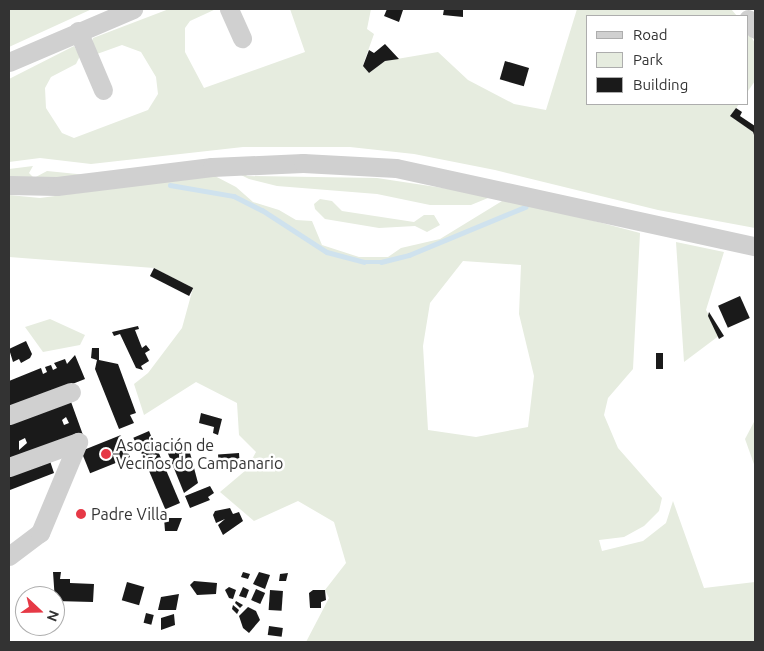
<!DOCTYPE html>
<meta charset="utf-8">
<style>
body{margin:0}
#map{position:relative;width:764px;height:651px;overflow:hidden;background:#fff;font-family:Ubuntu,sans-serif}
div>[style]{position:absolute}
.green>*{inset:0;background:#e6ecdf}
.stream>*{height:4.5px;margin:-2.25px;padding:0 2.25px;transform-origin:2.25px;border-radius:2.25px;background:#cfe2ee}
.building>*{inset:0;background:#1a1a1a;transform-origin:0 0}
.minor>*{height:19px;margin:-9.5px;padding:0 9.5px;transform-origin:9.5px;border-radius:9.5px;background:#d0d0d0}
.dots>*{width:14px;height:14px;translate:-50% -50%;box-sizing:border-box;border:2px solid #fff;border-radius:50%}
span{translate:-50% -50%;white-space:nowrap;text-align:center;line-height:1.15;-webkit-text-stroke:5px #fff;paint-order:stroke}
.poi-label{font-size:16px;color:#333}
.left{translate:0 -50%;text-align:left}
.frame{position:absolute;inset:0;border:10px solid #333;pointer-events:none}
.legend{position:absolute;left:586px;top:15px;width:162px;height:90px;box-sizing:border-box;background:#fff;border:1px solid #adadad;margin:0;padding:6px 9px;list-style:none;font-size:15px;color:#333}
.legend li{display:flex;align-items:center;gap:10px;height:25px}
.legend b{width:25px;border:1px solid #adadad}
.north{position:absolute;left:15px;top:586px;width:50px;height:50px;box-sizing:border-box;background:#fff;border:1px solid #adadad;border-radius:50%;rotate:111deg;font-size:14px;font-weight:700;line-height:20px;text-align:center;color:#333}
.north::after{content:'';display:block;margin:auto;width:18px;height:22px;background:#e63946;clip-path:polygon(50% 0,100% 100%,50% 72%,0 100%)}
</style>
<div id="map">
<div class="green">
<i style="clip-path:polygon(9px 9px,92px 9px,9px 47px)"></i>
<i style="clip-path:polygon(169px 9px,216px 9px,190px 21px,185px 28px,185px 52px,204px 88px,305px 52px,290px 9px,371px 9px,367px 29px,374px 34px,363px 65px,369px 73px,385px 61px,438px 52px,468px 80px,514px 104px,546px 110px,577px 9px,731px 9px,737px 16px,588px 16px,588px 104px,739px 104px,731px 116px,753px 132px,755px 139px,755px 228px,658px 210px,495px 170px,414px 154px,350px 147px,243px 147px,91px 164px,40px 158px,9px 162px,9px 79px,74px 46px,80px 56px,76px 64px,51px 77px,45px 88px,46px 108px,62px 133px,74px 138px,148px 110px,158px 94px,156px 77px,141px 52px,122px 45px,97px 54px,91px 45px,93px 38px)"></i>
<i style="clip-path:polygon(748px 32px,755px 43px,755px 81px,748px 91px)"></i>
<i style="clip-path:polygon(33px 166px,29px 173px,34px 178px,47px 171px,87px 175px,40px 180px,9px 177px,9px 169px)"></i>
<i style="clip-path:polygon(243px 171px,247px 176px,377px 178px,489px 195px,488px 198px,471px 205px,430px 205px,377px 194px,277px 186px,249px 179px,235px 172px)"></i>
<i style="clip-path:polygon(evenodd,213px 175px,236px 187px,253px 202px,279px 210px,296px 220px,312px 221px,322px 245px,359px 257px,388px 257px,401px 248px,440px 239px,507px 198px,640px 233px,633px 369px,608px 398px,604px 415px,618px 448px,662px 498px,659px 511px,644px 526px,624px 537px,599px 540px,602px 551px,643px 541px,666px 523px,673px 501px,704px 588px,755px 582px,755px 642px,306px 642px,329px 598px,325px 590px,346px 563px,334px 522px,298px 501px,254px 521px,220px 492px,246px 470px,256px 452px,239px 435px,237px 403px,196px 382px,144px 415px,134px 384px,148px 373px,182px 328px,193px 288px,154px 268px,9px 257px,9px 195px,40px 198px,213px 175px,463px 261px,521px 265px,519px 314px,534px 376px,528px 427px,476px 437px,428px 430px,423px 346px,430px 303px,463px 261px)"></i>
<i style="clip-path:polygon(320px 199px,332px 201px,342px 211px,414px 222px,424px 215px,434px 215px,440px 225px,427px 232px,415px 226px,379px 228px,325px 219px,315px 209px,314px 204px)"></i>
<i style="clip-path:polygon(676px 242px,724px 252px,706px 310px,720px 335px,684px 362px)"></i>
<i style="clip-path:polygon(50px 319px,85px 335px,80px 345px,43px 352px,25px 327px)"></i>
<i style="clip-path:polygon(755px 420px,755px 467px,745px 439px)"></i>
</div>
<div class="stream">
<i style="left:170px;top:185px;width:65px;rotate:9.8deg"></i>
<i style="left:234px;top:196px;width:31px;rotate:27deg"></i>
<i style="left:262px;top:210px;width:77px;rotate:32.9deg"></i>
<i style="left:327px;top:252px;width:38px;rotate:15deg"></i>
<i style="left:364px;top:262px;width:17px"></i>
<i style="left:381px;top:262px;width:29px;rotate:-14deg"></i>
<i style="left:409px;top:255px;width:126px;rotate:-22.5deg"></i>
</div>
<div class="building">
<i style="clip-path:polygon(387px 9px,403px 10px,399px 22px,384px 16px)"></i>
<i style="clip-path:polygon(444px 9px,463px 9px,463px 17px,443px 15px)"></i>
<i style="clip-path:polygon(385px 44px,399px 59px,385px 61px,369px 73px,363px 66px,369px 50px,374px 53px)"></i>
<i style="left:505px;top:61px;width:25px;height:19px;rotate:16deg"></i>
<i style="clip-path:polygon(736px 108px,742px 112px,740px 116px,755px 126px,755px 138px,753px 132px,730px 116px)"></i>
<i style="left:154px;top:268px;width:44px;height:9px;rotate:27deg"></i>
<i style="left:740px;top:296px;width:24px;height:24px;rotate:66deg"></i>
<i style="clip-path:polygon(709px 312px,724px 336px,719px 339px,708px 316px)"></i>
<i style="clip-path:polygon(138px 326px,139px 329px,135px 330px,142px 348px,146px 345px,150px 350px,145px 353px,149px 361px,141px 366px,143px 370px,136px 368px,120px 334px,114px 336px,112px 332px)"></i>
<i style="clip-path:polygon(26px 341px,32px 354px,30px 358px,21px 363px,19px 359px,13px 362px,9px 349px)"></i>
<i style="clip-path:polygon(92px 348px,99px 348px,99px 360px,118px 364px,136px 413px,130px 415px,134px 423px,119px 429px,95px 369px,97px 360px,91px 358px)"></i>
<i style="left:656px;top:353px;width:7px;height:16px"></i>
<i style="clip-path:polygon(75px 355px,85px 379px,9px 409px,9px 381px,41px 368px,43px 374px,47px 372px,45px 367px,51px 365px,53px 370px,57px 368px,54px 363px,65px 359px,67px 364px)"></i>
<i style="clip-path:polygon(evenodd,70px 399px,83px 435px,9px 463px,9px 423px,70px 399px,66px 417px,69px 423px,64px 425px,62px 420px,66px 417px,70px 399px,25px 438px,27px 443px,19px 450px,19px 441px,25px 438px)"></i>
<i style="clip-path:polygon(201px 413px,222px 419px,218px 435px,213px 433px,214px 427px,199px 423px)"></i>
<i style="left:149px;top:431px;width:13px;height:17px;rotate:67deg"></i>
<i style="left:121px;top:435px;width:24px;height:43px;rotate:68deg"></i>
<i style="left:155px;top:444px;width:64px;height:16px;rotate:67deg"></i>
<i style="clip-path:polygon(189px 449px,198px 483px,184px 493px,167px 451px)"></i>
<i style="left:239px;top:453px;width:14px;height:21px;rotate:86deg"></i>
<i style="clip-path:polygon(49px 458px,54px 473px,10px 490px,9px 473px)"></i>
<i style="clip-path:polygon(210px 486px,214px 493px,208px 497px,210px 500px,190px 508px,185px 496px)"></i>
<i style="clip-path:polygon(230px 508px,233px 514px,239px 512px,243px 521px,223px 535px,218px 525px,225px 519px,216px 523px,213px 515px,215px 511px)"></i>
<i style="clip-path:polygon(164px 518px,182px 518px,177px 531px,165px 531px)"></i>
<i style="clip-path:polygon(53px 572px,61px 572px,60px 579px,70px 579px,70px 583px,94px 584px,93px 602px,55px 601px)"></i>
<i style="clip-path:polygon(243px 572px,250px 574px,248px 579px,241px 577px)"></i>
<i style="clip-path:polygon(259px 572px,270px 575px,265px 589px,253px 584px)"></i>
<i style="clip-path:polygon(288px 573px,286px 581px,279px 581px,280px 574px)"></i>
<i style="clip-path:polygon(194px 581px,217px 583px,216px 594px,197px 595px,190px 585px)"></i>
<i style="left:127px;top:582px;width:18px;height:19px;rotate:16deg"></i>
<i style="clip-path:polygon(229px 587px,236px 590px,233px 599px,229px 598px,225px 590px)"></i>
<i style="clip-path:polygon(243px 587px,249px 590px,246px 598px,239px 596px)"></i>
<i style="left:256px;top:589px;width:10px;height:12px;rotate:24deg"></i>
<i style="left:270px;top:590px;width:13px;height:20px;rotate:4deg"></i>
<i style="clip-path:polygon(313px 590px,325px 590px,326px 600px,321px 602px,321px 608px,310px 608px,309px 593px)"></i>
<i style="clip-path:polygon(179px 594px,176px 610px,158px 610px,161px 597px)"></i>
<i style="clip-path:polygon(236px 601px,243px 605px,240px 608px,235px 603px)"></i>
<i style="clip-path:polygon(233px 605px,239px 610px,237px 614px,232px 609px)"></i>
<i style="clip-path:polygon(248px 607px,256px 611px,260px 620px,249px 633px,243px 628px,239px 616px)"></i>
<i style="left:146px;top:613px;width:8px;height:10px;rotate:14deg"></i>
<i style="clip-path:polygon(174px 614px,175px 625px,161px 630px,161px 618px)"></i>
<i style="left:269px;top:626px;width:14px;height:9px;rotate:8deg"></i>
</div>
<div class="minor">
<i style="left:229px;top:9px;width:32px;rotate:66deg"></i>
<i style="left:748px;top:19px;width:12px;rotate:55deg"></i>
<i style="left:78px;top:31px;width:64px;rotate:67deg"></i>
<i style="left:9px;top:62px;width:135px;rotate:-23.1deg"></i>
<i style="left:9px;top:185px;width:48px;rotate:1.2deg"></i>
<i style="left:57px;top:186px;width:156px;rotate:-7deg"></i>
<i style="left:212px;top:167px;width:91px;rotate:-2.5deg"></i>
<i style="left:303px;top:163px;width:93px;rotate:3.1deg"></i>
<i style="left:396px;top:168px;width:367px;rotate:12.3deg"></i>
<i style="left:9px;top:415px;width:66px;rotate:-20.4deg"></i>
<i style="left:9px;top:467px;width:73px;rotate:-19.9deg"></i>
<i style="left:9px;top:556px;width:39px;rotate:-37deg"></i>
<i style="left:40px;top:533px;width:99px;rotate:-67.3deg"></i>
</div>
<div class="dots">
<i style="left:106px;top:454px;background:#e63946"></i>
<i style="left:81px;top:514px;background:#e63946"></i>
</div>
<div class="poi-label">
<span class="left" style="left:116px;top:454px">Asociación de<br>Veciños do Campanario</span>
<span class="left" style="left:91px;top:514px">Padre Villa</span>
</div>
<div class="frame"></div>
<ul class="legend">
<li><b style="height:6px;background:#d0d0d0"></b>Road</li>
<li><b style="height:14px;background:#e6ecdf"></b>Park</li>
<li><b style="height:14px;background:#1a1a1a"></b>Building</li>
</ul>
<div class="north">N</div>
</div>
